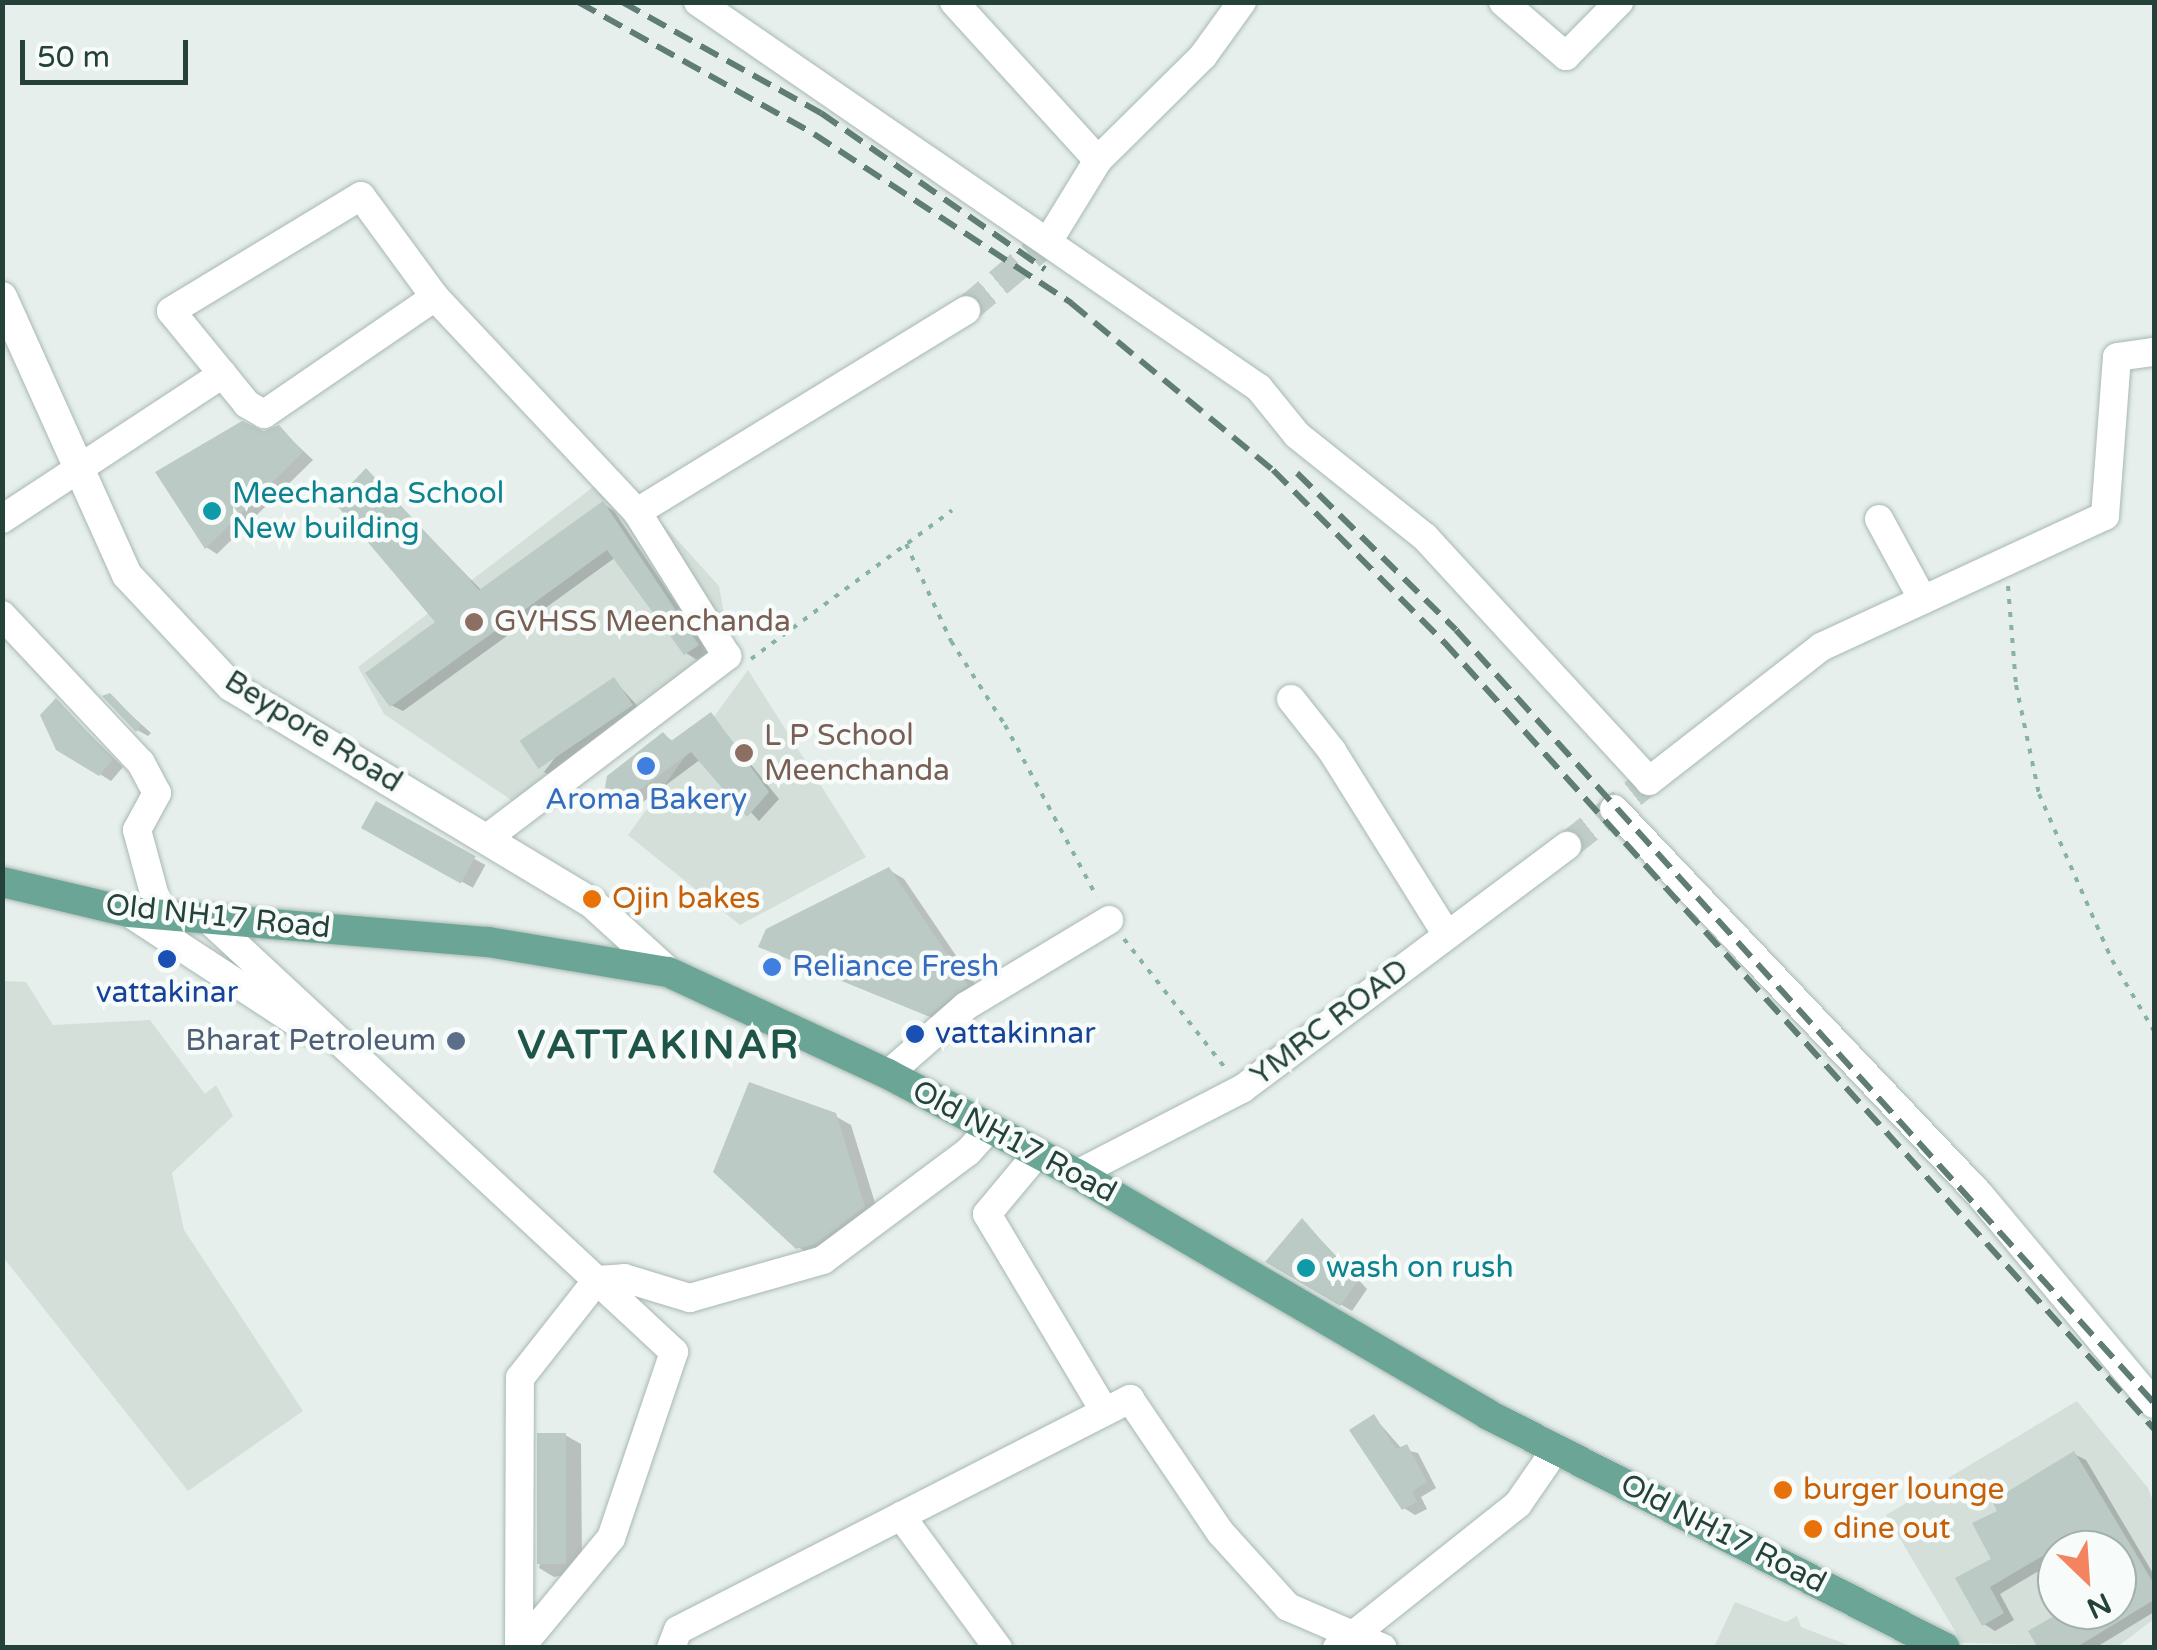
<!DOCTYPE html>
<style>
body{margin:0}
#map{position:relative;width:2157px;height:1650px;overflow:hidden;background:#e6efeb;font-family:"Varela Round",sans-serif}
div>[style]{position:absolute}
.built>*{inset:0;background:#d4dfda}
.shadow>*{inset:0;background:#0003;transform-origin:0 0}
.building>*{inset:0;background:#bbcac4;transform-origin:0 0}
.street-tunnel>*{height:28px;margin-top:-14px;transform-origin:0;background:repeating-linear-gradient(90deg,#bfccc8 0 28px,transparent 0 42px)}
.path>*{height:4px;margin-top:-2px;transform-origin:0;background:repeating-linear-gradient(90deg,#86b3a5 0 5px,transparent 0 13px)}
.roads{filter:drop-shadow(0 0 2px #a8b8b2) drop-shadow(0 0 2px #a8b8b2)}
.street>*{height:28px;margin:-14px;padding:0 14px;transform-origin:14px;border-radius:14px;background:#fff}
.secondary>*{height:30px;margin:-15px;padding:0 15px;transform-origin:15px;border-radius:15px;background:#fff}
.primary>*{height:30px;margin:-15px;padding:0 15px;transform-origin:15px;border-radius:15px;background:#6aa596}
.rail>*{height:6px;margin-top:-3px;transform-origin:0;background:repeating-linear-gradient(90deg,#5f7d75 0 20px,transparent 0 30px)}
.dots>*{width:28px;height:28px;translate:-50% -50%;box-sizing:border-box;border:5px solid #f7fbf9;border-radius:50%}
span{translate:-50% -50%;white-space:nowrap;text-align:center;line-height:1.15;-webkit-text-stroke:9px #f7fbf9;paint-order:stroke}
.culture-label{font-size:30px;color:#0d838f}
.left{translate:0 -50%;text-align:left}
.education-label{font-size:30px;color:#785e54}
.street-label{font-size:30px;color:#24423a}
.shop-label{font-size:30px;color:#366cbe}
.food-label{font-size:30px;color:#c56008}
.transit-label{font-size:30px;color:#164399}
.service-label{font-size:30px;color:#4e5e75}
.right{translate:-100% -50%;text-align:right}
.district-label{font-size:40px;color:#1f5548;font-weight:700;letter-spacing:2.5px}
.frame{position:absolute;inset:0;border:5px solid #24423a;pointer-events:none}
.north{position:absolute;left:2037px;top:1530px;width:100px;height:100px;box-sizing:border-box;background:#f7fbf9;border:2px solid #a3b1ad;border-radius:50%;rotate:155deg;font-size:28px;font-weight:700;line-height:40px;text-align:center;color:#24423a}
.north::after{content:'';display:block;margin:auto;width:35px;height:45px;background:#f4845f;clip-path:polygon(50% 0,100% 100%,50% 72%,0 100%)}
.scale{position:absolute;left:20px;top:40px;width:168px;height:45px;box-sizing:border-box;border:5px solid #24423a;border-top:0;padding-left:12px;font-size:30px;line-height:35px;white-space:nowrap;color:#24423a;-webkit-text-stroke:8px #f7fbf9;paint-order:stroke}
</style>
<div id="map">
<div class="built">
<i style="clip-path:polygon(605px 478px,633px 491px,719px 586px,731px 654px,517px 804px,384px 714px,358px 667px)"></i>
<i style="clip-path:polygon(748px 670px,866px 857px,740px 925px,628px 835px)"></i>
<i style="clip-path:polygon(3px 981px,26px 982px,53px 1025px,150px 1020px,205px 1094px,216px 1085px,233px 1116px,172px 1173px,184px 1230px,303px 1411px,188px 1491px,3px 1257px)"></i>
<i style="clip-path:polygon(evenodd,2077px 1401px,2148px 1488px,2154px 1504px,2154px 1619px,2117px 1647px,1962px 1643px,1886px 1515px,2077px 1401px,2057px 1550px,2117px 1550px,2117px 1610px,2057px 1610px,2057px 1550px)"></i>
<i style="clip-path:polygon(1735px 1602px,1786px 1622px,1797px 1616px,1801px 1627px,1853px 1647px,1714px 1647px)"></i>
</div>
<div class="shadow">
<i style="clip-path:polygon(279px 428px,313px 460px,217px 554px,206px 547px,264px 434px)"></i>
<i style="clip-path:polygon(366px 471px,482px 591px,603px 504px,614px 511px,709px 652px,697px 660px,686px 653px,616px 557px,403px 711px,391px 705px,439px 622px)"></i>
<i style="clip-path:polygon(614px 680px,643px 712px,555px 779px,544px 772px)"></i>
<i style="clip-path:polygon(110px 696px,151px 733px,148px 736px,137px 730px)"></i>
<i style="clip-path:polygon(56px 701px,123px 767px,111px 781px,58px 748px)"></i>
<i style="clip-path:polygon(711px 715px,779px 799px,759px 821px,701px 759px,643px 802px,607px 791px,664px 735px,674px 742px)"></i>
<i style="left:377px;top:805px;width:124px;height:26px;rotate:29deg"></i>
<i style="clip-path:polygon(889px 870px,904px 879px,982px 994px,945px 1023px,777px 954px)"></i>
<i style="clip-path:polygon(835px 1116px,851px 1125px,879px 1216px,814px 1257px,798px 1247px)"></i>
<i style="clip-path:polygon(1303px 1221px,1367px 1289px,1352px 1311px,1269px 1262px)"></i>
<i style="clip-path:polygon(1374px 1417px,1402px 1449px,1418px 1453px,1436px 1488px,1421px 1497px,1427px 1509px,1415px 1515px,1404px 1508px)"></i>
<i style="clip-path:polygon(565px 1435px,581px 1444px,582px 1572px,554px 1577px,539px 1568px)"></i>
<i style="clip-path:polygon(2074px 1454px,2086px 1460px,2154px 1575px,2154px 1612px,2095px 1648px,2041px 1648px,2069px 1610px,2117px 1610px,2117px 1550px,2057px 1550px,2057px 1560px,2000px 1594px,2014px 1620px,1995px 1631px,1984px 1624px,2000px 1512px)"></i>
</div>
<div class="building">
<i style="clip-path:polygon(242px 421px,264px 431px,279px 425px,303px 452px,205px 549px,155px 472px)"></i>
<i style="clip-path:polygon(366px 468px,479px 590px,603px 501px,699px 645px,684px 655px,607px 550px,390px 707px,365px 673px,435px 622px,334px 502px)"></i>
<i style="left:614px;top:677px;width:34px;height:114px;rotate:56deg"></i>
<i style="clip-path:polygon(110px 693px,141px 725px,136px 732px,102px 696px)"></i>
<i style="clip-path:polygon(56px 698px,113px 759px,99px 776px,56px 750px,40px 715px)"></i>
<i style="clip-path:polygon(711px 712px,769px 792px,747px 817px,691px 752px,630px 797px,604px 793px,607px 776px,663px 732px,671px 741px)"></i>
<i style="left:376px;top:801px;width:114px;height:31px;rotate:29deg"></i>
<i style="clip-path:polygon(889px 867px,968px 985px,928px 1016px,758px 947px,766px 929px)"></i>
<i style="clip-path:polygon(749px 1082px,836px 1113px,865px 1207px,815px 1244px,796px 1249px,713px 1172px)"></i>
<i style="clip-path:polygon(1302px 1218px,1357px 1282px,1340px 1306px,1265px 1262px)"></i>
<i style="clip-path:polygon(1374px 1414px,1396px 1449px,1407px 1444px,1427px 1482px,1412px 1491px,1417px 1502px,1402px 1510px,1349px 1430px)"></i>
<i style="left:566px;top:1433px;width:131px;height:29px;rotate:90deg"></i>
<i style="clip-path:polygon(2074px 1451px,2154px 1584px,2154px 1600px,2075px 1648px,2038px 1648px,2028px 1631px,2064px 1610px,2117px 1610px,2117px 1550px,2073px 1550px,2068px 1541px,1990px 1587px,2004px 1613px,1982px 1626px,1955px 1578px,1991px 1559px,1972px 1523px,1997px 1511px,1992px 1501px)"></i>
</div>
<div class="street-tunnel">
<i style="left:966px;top:310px;width:109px;rotate:-40.1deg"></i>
<i style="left:1567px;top:846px;width:105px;rotate:-38.4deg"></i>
</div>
<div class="path">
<i style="left:906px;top:544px;width:107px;rotate:65.1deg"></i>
<i style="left:951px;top:641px;width:100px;rotate:57.3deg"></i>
<i style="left:1005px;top:725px;width:195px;rotate:61.9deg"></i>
<i style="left:2008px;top:586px;width:99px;rotate:85.4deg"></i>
<i style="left:2016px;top:685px;width:111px;rotate:78.1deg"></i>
<i style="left:2039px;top:794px;width:181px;rotate:66.3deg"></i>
<i style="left:2112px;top:960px;width:82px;rotate:59.4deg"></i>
<i style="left:751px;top:659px;width:250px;rotate:-36.5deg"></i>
<i style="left:1124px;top:939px;width:165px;rotate:51.9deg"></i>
</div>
<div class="roads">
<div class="street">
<i style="left:698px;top:2px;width:681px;rotate:34.53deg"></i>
<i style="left:1259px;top:388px;width:60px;rotate:51deg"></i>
<i style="left:1297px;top:435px;width:164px;rotate:38.6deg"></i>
<i style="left:1425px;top:537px;width:331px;rotate:47.4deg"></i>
<i style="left:1649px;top:781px;width:218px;rotate:-37.9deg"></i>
<i style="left:1821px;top:647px;width:313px;rotate:-24.8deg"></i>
<i style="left:2105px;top:516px;width:159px;rotate:-85.7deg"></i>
<i style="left:2117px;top:357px;width:37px;rotate:-8deg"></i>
<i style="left:954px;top:2px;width:214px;rotate:47.7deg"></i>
<i style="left:1503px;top:2px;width:83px;rotate:40.6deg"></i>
<i style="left:1566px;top:56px;width:76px;rotate:-45.5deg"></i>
<i style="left:1049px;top:240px;width:94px;rotate:-58.5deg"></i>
<i style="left:1098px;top:160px;width:148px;rotate:-44.7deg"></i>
<i style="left:1203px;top:56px;width:67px;rotate:-54.2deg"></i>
<i style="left:435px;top:297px;width:207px;rotate:145.6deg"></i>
<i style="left:264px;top:414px;width:20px;rotate:-150deg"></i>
<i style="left:247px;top:404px;width:120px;rotate:-129.3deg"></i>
<i style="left:171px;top:311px;width:222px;rotate:-31.2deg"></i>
<i style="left:361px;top:196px;width:125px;rotate:53.8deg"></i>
<i style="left:435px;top:297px;width:295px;rotate:46.8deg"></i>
<i style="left:2px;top:519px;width:264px;rotate:-33.3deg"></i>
<i style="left:1879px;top:519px;width:92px;rotate:61.5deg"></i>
<i style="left:2px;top:615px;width:203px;rotate:46.8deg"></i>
<i style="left:141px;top:763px;width:34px;rotate:62deg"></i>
<i style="left:157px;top:793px;width:42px;rotate:118.4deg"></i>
<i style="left:137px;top:830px;width:88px;rotate:74.9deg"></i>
<i style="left:1291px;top:699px;width:66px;rotate:51.7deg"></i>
<i style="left:1332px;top:751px;width:217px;rotate:58deg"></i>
<i style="left:1614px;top:809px;width:532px;rotate:46.52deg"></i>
<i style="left:1980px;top:1195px;width:272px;rotate:50.2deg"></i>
<i style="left:486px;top:839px;width:303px;rotate:-37.2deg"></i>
<i style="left:727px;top:656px;width:170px;rotate:-122deg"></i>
<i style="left:637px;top:512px;width:386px;rotate:-31.5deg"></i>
<i style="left:134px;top:916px;width:212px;rotate:33.2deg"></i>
<i style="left:208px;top:919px;width:636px;rotate:42.9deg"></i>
<i style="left:674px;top:1352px;width:196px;rotate:108.7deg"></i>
<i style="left:611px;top:1538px;width:143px;rotate:129.6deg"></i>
<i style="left:888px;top:1074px;width:103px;rotate:-41.1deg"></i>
<i style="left:966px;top:1006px;width:167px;rotate:-31deg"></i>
<i style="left:1037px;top:1154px;width:78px;rotate:129.8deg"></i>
<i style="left:987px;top:1214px;width:230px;rotate:59.2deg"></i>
<i style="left:1077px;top:1174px;width:186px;rotate:-27.3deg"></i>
<i style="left:1242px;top:1089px;width:406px;rotate:-36.8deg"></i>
<i style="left:901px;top:1516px;width:164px;rotate:53.7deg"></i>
<i style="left:519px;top:1644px;width:266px;rotate:-89.8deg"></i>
<i style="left:520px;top:1378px;width:125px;rotate:-51.8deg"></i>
<i style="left:597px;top:1280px;width:27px;rotate:-4deg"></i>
<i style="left:624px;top:1278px;width:69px;rotate:16.9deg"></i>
<i style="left:690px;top:1298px;width:138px;rotate:-15.9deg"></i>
<i style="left:823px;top:1260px;width:181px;rotate:-36.7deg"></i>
<i style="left:968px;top:1152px;width:31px;rotate:-48deg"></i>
<i style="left:671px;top:1648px;width:19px;rotate:-69deg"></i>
<i style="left:678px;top:1630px;width:508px;rotate:-27.07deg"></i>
<i style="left:1130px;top:1399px;width:161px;rotate:55.9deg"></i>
<i style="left:1220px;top:1532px;width:101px;rotate:47.8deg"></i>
<i style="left:1288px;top:1607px;width:103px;rotate:23.3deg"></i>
<i style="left:1337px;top:1648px;width:231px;rotate:-38.5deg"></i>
<i style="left:1518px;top:1504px;width:67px;rotate:-55.4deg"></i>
</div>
<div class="secondary">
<i style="left:2px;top:297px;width:305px;rotate:65.8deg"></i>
<i style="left:127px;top:575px;width:152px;rotate:46.9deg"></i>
<i style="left:231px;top:686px;width:421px;rotate:31deg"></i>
<i style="left:592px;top:903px;width:103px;rotate:42.2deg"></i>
</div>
<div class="primary">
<i style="left:2px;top:882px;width:130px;rotate:13.3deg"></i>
<i style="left:129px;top:912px;width:360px;rotate:4.8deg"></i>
<i style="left:488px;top:942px;width:182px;rotate:9.5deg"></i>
<i style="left:668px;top:972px;width:242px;rotate:24.9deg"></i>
<i style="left:888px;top:1074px;width:214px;rotate:27.9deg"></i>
<i style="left:1077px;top:1174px;width:475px;rotate:30.3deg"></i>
<i style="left:1487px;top:1414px;width:514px;rotate:27.06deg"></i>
</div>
</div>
<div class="rail">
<i style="left:578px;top:2px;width:270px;rotate:29.2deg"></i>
<i style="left:814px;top:134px;width:308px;rotate:33.3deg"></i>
<i style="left:1071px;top:303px;width:262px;rotate:39.6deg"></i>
<i style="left:1273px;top:470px;width:243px;rotate:45.2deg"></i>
<i style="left:1444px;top:642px;width:1060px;rotate:47.94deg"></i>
<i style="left:622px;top:2px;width:228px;rotate:29.2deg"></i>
<i style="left:821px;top:113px;width:273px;rotate:34.9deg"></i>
<i style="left:1297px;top:473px;width:223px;rotate:44.6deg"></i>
<i style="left:1456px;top:630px;width:1042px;rotate:47.92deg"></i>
</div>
<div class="dots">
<i style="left:212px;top:511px;background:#0f9aa8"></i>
<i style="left:474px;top:622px;background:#8d6e63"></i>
<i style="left:744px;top:753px;background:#8d6e63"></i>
<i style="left:646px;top:766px;background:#3f7fe0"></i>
<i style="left:592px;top:899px;background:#e8710a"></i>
<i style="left:167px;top:959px;background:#1a4fb4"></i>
<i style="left:772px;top:967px;background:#3f7fe0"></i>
<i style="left:915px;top:1034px;background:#1a4fb4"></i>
<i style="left:456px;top:1041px;background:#5c6f8a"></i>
<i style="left:1306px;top:1268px;background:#0f9aa8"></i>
<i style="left:1783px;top:1490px;background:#e8710a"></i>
<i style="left:1813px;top:1529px;background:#e8710a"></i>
</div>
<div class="culture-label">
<span class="left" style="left:232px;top:511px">Meechanda School<br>New building</span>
<span class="left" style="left:1326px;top:1268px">wash on rush</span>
</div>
<div class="education-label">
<span class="left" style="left:494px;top:622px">GVHSS Meenchanda</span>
<span class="left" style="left:764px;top:753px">L P School<br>Meenchanda</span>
</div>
<div class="street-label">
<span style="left:313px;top:732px;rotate:32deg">Beypore Road</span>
<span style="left:218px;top:917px;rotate:6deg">Old NH17 Road</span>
<span style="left:1330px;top:1023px;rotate:-37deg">YMRC ROAD</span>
<span style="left:1014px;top:1142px;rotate:28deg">Old NH17 Road</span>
<span style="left:1723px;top:1534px;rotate:27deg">Old NH17 Road</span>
</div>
<div class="shop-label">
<span style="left:646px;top:800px">Aroma Bakery</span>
<span class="left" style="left:792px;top:967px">Reliance Fresh</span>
</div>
<div class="food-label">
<span class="left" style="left:612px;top:899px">Ojin bakes</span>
<span class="left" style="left:1803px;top:1490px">burger lounge</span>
<span class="left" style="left:1833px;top:1529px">dine out</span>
</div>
<div class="transit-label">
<span style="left:167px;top:993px">vattakinar</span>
<span class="left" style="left:935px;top:1034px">vattakinnar</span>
</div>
<div class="service-label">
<span class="right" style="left:436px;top:1041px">Bharat Petroleum</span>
</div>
<div class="district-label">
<span style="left:659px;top:1045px">VATTAKINAR</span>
</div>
<div class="frame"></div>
<div class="north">N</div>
<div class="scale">50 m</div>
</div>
